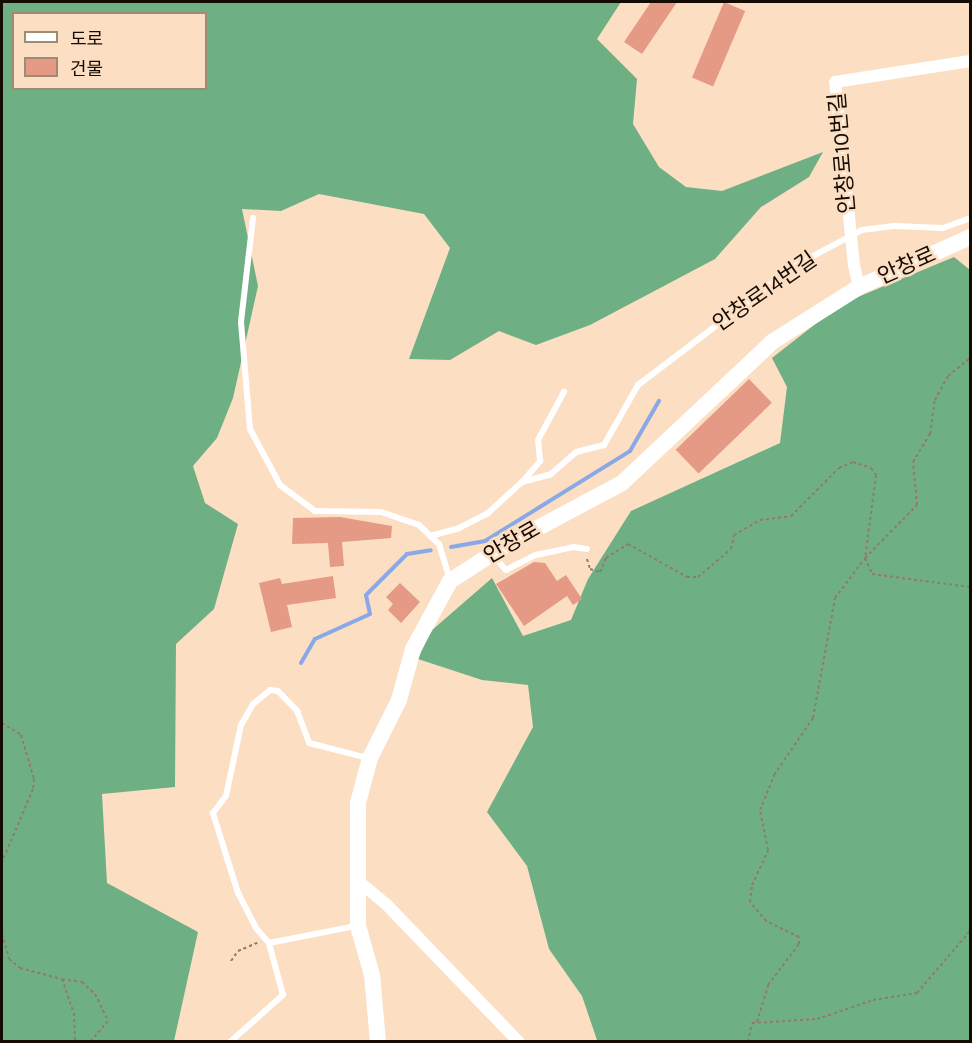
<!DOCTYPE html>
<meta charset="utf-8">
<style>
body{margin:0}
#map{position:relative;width:972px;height:1043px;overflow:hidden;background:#fcdec3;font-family:Karla,"Noto Sans KR",sans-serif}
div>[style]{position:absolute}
.forest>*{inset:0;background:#6eb084}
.stream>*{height:4px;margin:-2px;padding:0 2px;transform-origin:2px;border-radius:2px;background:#8aa8e5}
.building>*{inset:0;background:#e49a85;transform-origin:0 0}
.path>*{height:2px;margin-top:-1px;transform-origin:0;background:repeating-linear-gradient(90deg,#8f7b69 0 3px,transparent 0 6px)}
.lane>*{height:6px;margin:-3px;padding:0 3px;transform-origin:3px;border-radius:3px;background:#fff}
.street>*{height:12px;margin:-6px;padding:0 6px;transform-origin:6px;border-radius:6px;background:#fff}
.secondary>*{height:16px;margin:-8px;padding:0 8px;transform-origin:8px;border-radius:8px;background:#fff}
span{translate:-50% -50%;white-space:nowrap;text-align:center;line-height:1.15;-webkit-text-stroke:5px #fcdec3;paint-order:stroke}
.street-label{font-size:22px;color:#140b03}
.frame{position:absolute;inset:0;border:3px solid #140b03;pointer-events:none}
.legend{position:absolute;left:12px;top:12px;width:195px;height:78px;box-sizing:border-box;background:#fcdec3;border:2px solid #9f8a76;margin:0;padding:8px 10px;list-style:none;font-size:18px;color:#140b03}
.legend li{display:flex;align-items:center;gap:12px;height:30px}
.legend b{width:30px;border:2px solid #9f8a76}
</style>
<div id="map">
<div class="forest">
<i style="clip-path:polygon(evenodd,2px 2px,621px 2px,597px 39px,637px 79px,633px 124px,659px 167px,686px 187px,722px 191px,823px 152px,809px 177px,761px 207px,715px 259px,590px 325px,536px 345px,499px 331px,450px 360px,409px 359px,450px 248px,424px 214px,319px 194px,281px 211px,242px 209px,258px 286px,233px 398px,217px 438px,193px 466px,205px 503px,238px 524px,214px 609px,176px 644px,175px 787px,102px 794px,107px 883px,198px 932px,174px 1041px,2px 1042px,2px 2px,14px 14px,206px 14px,206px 88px,14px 88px,14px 14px)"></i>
<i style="clip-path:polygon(954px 257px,970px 270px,970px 1041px,597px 1040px,582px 996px,549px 949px,527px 866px,487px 812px,533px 727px,528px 685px,482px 680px,418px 659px,431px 631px,492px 578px,523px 636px,571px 620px,588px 579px,631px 511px,780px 443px,787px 387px,772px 358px,841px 304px)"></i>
</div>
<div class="stream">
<i style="left:451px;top:547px;width:35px;rotate:-10deg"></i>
<i style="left:485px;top:541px;width:171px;rotate:-31.8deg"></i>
<i style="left:630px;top:451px;width:58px;rotate:-59.9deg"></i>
<i style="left:301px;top:663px;width:28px;rotate:-60deg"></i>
<i style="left:315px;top:639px;width:60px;rotate:-24.4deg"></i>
<i style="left:370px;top:614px;width:19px;rotate:-102deg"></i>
<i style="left:366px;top:595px;width:58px;rotate:-45deg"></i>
<i style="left:407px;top:554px;width:24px;rotate:-9deg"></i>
</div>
<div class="building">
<i style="clip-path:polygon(651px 2px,677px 2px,642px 54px,624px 42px)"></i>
<i style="left:724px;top:2px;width:23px;height:82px;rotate:23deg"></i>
<i style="left:749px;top:379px;width:33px;height:102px;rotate:46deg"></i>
<i style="clip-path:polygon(340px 517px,392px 526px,391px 538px,342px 542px,344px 566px,330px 567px,328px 543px,292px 544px,293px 518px)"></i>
<i style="clip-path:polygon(534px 562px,545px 563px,557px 581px,566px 575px,582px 599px,573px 605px,567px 596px,524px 626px,496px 584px)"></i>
<i style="clip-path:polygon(333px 576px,336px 598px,287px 605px,292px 627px,271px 632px,259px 583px,280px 578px,282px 584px)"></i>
<i style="clip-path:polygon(400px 583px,420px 602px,401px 623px,388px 610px,393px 604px,386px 597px)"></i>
</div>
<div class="path">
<i style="left:587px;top:559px;width:10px;rotate:73deg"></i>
<i style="left:590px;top:569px;width:10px;rotate:17deg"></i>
<i style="left:600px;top:572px;width:15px;rotate:-67deg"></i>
<i style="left:606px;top:558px;width:26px;rotate:-32deg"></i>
<i style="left:628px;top:544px;width:68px;rotate:29.2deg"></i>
<i style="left:687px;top:577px;width:11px"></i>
<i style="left:698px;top:577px;width:43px;rotate:-40.3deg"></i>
<i style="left:731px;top:549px;width:14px;rotate:-78deg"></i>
<i style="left:734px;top:535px;width:30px;rotate:-30deg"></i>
<i style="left:760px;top:520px;width:31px;rotate:-7deg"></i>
<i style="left:791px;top:516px;width:68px;rotate:-45deg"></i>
<i style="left:839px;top:468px;width:15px;rotate:-23deg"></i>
<i style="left:853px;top:462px;width:19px;rotate:18deg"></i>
<i style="left:871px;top:468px;width:9px;rotate:54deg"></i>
<i style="left:876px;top:475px;width:84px;rotate:97.5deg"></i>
<i style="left:865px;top:558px;width:17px;rotate:66deg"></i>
<i style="left:872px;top:574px;width:99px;rotate:7.6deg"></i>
<i style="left:2px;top:723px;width:22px;rotate:32deg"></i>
<i style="left:21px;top:735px;width:46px;rotate:73.5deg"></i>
<i style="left:34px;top:779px;width:10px;rotate:96deg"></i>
<i style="left:33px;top:789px;width:79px;rotate:113deg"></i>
<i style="left:2px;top:934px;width:26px;rotate:74deg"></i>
<i style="left:9px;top:959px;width:14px;rotate:39deg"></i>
<i style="left:20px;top:968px;width:43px;rotate:14.7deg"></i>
<i style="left:62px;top:979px;width:36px;rotate:71deg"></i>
<i style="left:74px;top:1013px;width:29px;rotate:88deg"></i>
<i style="left:231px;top:961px;width:12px;rotate:-55deg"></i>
<i style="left:238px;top:951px;width:21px;rotate:-23deg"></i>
<i style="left:62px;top:979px;width:20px;rotate:9deg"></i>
<i style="left:82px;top:982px;width:18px;rotate:43deg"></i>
<i style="left:95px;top:994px;width:30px;rotate:64deg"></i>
<i style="left:108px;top:1021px;width:28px;rotate:131deg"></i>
<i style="left:757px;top:1022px;width:39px;rotate:-73deg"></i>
<i style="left:768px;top:985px;width:51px;rotate:-52.9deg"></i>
<i style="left:799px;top:944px;width:7px;rotate:-90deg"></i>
<i style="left:799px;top:937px;width:37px;rotate:-154deg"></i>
<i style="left:766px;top:921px;width:25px;rotate:-130deg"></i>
<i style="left:750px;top:902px;width:17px;rotate:-83deg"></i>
<i style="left:752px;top:885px;width:38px;rotate:-65deg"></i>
<i style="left:768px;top:850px;width:41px;rotate:-101.3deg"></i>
<i style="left:760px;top:810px;width:38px;rotate:-68deg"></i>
<i style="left:774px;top:775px;width:69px;rotate:-55.6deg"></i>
<i style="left:813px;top:718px;width:122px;rotate:-79.6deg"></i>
<i style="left:835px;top:598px;width:50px;rotate:-53.1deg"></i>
<i style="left:865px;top:558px;width:74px;rotate:-45.5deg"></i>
<i style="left:917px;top:505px;width:43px;rotate:-95.3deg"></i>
<i style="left:913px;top:462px;width:33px;rotate:-59deg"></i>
<i style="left:930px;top:434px;width:34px;rotate:-82deg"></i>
<i style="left:935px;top:400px;width:27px;rotate:-62deg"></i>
<i style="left:948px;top:376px;width:28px;rotate:-39deg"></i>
<i style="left:2px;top:1041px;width:1px;rotate:90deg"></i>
<i style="left:748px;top:1042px;width:19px;rotate:-78deg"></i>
<i style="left:752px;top:1023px;width:65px;rotate:-3.5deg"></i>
<i style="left:817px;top:1019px;width:59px;rotate:-18.7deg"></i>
<i style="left:873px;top:1000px;width:45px;rotate:-9deg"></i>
<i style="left:917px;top:993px;width:82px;rotate:-49.5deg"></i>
</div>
<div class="lane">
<i style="left:253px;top:218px;width:105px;rotate:96.6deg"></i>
<i style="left:241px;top:322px;width:107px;rotate:85.2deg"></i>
<i style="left:250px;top:429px;width:64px;rotate:61.8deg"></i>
<i style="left:280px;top:485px;width:44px;rotate:36.6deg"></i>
<i style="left:315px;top:511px;width:66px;rotate:0.9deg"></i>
<i style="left:381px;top:512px;width:40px;rotate:18.9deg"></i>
<i style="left:419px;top:525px;width:28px;rotate:44deg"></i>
<i style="left:439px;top:544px;width:38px;rotate:73deg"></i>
<i style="left:522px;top:482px;width:30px;rotate:-15deg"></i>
<i style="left:551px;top:474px;width:33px;rotate:-41deg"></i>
<i style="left:576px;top:452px;width:29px;rotate:-14deg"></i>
<i style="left:604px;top:445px;width:69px;rotate:-60.5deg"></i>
<i style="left:638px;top:385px;width:198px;rotate:-37.2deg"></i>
<i style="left:796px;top:265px;width:75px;rotate:-27.9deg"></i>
<i style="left:862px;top:230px;width:32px;rotate:-7deg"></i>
<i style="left:894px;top:226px;width:49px;rotate:2.3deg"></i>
<i style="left:943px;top:228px;width:29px;rotate:-20deg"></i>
<i style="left:430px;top:536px;width:30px;rotate:-15deg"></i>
<i style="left:459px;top:528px;width:33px;rotate:-27deg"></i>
<i style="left:488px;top:513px;width:46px;rotate:-42.4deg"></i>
<i style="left:522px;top:482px;width:28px;rotate:-49deg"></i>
<i style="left:540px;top:461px;width:21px;rotate:-95deg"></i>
<i style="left:538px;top:440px;width:55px;rotate:-61.6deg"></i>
<i style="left:492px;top:554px;width:21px;rotate:49deg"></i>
<i style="left:506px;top:570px;width:34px;rotate:-27deg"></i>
<i style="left:536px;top:555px;width:38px;rotate:-12deg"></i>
<i style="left:573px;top:547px;width:14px;rotate:8deg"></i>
<i style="left:269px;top:943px;width:20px;rotate:-131deg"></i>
<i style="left:256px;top:928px;width:39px;rotate:-117deg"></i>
<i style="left:238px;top:893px;width:84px;rotate:-107.4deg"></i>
<i style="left:213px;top:813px;width:21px;rotate:-53deg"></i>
<i style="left:226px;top:796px;width:73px;rotate:-78.1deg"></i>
<i style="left:241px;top:725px;width:24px;rotate:-60deg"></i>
<i style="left:253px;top:704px;width:22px;rotate:-39deg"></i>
<i style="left:270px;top:690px;width:8px;rotate:7deg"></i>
<i style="left:278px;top:691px;width:28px;rotate:46deg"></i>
<i style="left:297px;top:711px;width:34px;rotate:69deg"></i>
<i style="left:309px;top:743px;width:61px;rotate:14.3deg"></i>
<i style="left:230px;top:1042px;width:71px;rotate:-41.6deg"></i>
<i style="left:283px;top:995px;width:54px;rotate:-105.1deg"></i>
<i style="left:269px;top:943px;width:89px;rotate:-11.1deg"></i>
</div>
<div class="street">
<i style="left:859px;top:287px;width:23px;rotate:-103deg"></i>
<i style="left:854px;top:265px;width:184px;rotate:-95.9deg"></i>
<i style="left:835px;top:82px;width:137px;rotate:-8.8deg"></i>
<i style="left:356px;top:879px;width:39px;rotate:40deg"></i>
<i style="left:386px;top:904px;width:192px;rotate:46.1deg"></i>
</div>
<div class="secondary">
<i style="left:378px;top:1042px;width:67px;rotate:-95.1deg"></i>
<i style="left:372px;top:975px;width:51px;rotate:-105.9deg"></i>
<i style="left:358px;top:926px;width:123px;rotate:-90deg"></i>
<i style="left:358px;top:803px;width:47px;rotate:-75.1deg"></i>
<i style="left:370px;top:758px;width:65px;rotate:-63.4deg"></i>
<i style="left:399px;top:700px;width:53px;rotate:-74.6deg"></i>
<i style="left:413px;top:649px;width:77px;rotate:-61.4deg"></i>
<i style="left:450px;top:581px;width:67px;rotate:-32.7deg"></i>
<i style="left:506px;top:545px;width:132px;rotate:-28.1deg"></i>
<i style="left:622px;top:483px;width:206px;rotate:-43.2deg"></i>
<i style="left:772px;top:342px;width:103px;rotate:-32.3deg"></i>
<i style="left:859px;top:287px;width:122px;rotate:-24.2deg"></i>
</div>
<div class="street-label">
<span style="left:843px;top:153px;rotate:-95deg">안창로10번길</span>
<span style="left:907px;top:266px;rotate:-24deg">안창로</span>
<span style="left:765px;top:292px;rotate:-35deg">안창로14번길</span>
<span style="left:512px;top:543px;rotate:-30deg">안창로</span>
</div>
<div class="frame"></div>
<ul class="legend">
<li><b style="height:8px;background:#fff"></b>도로</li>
<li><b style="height:16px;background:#e49a85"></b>건물</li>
</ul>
</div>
